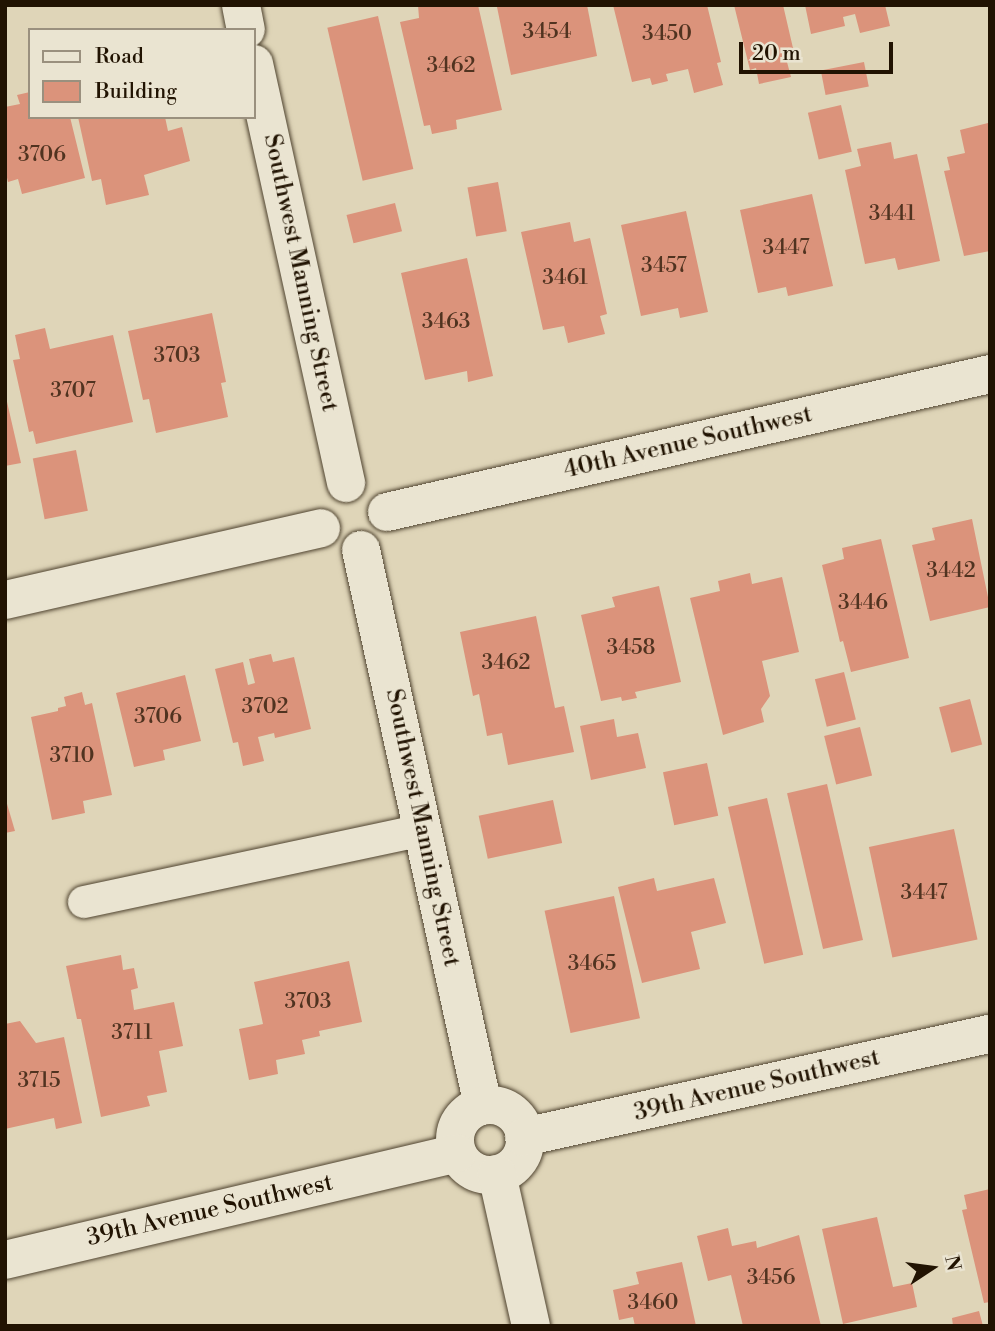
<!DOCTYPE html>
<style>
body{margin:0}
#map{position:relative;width:995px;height:1331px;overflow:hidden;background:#dfd5b8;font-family:"Libre Bodoni",serif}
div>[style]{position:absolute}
.building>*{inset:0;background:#db937b;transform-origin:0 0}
.roads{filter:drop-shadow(0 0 2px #504430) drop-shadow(0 0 2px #504430)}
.service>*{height:32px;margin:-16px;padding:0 16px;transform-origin:16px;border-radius:16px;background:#eae4d1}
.minor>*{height:38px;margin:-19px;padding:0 19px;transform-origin:19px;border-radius:19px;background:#eae4d1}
.minor>.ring{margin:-19px;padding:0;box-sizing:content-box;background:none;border:38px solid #eae4d1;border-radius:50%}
span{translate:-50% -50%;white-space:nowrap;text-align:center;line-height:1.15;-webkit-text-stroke:6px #eae4d1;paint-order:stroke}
.number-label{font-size:21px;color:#503320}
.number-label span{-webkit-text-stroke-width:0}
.street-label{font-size:24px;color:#211302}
.frame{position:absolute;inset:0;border:7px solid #211302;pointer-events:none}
.legend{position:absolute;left:28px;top:28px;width:228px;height:91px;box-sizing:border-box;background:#eae4d1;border:2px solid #9a907e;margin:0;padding:9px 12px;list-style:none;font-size:21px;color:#211302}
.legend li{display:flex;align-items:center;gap:14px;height:35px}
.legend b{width:35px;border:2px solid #9a907e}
.north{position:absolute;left:897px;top:1233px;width:70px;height:70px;-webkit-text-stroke:5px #eae4d1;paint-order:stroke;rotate:77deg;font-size:19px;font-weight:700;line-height:28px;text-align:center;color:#211302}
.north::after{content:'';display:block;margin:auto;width:24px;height:32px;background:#211302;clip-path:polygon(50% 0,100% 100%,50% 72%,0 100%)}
.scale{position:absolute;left:739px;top:42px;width:154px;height:32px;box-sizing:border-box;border:4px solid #211302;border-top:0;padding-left:9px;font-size:21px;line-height:24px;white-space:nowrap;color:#211302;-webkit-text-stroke:5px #eae4d1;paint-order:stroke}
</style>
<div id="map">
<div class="building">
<i style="clip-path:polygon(418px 5px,478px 5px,502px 110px,456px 120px,457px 129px,432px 134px,430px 125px,424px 126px,400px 22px,419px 18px)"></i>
<i style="clip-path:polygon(507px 5px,587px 5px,597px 56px,511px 75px,497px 7px)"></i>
<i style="clip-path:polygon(613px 5px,707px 5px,721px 62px,717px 63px,723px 85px,694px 93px,688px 69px,666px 74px,668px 81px,652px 85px,650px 78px,632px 82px)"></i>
<i style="clip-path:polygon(734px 5px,783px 5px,796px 61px,787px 62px,791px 77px,759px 84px,756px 68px,750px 70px)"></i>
<i style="clip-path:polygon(805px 5px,885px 5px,890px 26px,860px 33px,855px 14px,843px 17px,845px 26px,811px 34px)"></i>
<i style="left:378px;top:16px;width:157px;height:52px;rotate:77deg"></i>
<i style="left:864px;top:62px;width:25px;height:44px;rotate:79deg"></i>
<i style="clip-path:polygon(30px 92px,30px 117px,70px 117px,85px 178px,22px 194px,18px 179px,8px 182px,5px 169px,5px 107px,20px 104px,17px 95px)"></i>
<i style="left:841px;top:105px;width:48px;height:34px;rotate:77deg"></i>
<i style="clip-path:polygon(78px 117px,165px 117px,168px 131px,182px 127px,190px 161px,144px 175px,149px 195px,106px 205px,101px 179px,92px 181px)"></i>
<i style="clip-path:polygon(988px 123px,990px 251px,964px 256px,944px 171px,950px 170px,947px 157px,965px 153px,960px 130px)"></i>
<i style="clip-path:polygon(891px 142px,894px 159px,917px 154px,940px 261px,898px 270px,895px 258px,865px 264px,845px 170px,861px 166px,857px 149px)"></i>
<i style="left:498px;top:182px;width:50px;height:31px;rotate:80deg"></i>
<i style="clip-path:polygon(812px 194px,833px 286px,788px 296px,786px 287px,758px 293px,740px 210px)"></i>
<i style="left:395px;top:203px;width:29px;height:50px;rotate:76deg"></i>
<i style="clip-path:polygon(686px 211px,708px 312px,680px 318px,678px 308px,641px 316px,621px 225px)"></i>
<i style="clip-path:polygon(570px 222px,574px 242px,590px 238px,607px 314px,600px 316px,605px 334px,568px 343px,564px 326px,543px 330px,521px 232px)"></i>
<i style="clip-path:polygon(467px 258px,493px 376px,468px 382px,467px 371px,425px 380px,401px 273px)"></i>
<i style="clip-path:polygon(212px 313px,226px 382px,221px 383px,228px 417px,156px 433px,149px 399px,143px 400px,128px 331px)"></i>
<i style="clip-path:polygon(45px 328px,50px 349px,113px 335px,133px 422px,36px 444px,33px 431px,29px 432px,13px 360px,20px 359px,15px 335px)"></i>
<i style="clip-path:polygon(5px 393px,21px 463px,5px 466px)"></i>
<i style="left:76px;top:450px;width:62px;height:44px;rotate:79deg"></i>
<i style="clip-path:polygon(972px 519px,990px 607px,930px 621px,912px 545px,935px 540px,932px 528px)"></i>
<i style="clip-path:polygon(881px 539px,909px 658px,851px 672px,843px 641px,840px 642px,822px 565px,844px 559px,842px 548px)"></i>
<i style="clip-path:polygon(750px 573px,752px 584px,782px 577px,799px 652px,762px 661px,770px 696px,761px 709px,764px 722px,723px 735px,690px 598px,720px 591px,718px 581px)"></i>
<i style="clip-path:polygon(659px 586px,681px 682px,635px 692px,637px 698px,622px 701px,621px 697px,601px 701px,581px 615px,615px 607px,612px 597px)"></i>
<i style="clip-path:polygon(536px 616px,555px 708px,564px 706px,574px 752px,508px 765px,502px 733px,487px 736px,479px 694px,473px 696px,460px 632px)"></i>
<i style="clip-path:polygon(271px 654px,273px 662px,294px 657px,311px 729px,275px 738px,274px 733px,258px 737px,264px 761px,243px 766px,238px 742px,233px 743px,215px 669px,243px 662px,248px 685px,255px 683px,249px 659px)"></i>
<i style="left:844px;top:672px;width:49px;height:30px;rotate:76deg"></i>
<i style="clip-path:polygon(185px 675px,201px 741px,163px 750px,165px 760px,134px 767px,116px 693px)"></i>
<i style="clip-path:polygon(82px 692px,85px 705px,92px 703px,112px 795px,83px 801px,85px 813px,52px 820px,31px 717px,58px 711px,58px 708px,66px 706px,64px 697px)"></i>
<i style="left:970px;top:699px;width:47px;height:32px;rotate:75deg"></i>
<i style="clip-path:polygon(614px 719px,617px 737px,638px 733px,646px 768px,591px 780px,580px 726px)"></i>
<i style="left:860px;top:727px;width:50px;height:37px;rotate:76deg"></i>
<i style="left:707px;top:763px;width:54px;height:45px;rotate:78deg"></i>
<i style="left:827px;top:784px;width:160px;height:41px;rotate:77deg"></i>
<i style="clip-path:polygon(5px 797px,15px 831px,5px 833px)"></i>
<i style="left:767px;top:798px;width:161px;height:40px;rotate:77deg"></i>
<i style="left:553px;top:800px;width:44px;height:76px;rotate:78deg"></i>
<i style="left:954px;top:829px;width:113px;height:87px;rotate:78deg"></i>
<i style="clip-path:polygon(654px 878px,657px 891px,714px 878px,726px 923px,691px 932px,700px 969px,642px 983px,618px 887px)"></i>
<i style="left:614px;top:896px;width:125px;height:71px;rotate:78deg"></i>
<i style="clip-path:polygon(121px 955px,123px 970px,134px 968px,138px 988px,131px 990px,134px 1010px,174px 1002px,183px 1046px,159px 1051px,167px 1092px,147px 1096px,150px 1106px,101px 1117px,81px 1019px,77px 1019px,66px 966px)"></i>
<i style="clip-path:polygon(349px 961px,362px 1022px,319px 1031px,320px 1036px,302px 1040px,305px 1054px,276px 1060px,278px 1074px,249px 1080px,239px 1029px,263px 1024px,254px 982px)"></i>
<i style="clip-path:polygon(20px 1021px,36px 1043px,64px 1037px,82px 1123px,56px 1129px,54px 1118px,5px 1129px,5px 1024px)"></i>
<i style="clip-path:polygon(990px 1189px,990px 1302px,984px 1303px,962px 1210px,967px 1209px,964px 1195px)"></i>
<i style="clip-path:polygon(877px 1217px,893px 1287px,912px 1283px,917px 1307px,843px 1324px,822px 1229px)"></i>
<i style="clip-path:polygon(728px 1228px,732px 1246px,756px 1241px,757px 1248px,799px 1235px,821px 1326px,743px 1326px,731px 1275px,708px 1281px,697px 1236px)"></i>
<i style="clip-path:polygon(682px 1262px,696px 1326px,635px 1326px,633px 1317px,619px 1320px,613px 1290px,639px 1284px,636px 1272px)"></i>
<i style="clip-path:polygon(979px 1311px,983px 1326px,953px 1326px,952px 1318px)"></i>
</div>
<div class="roads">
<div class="service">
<i style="left:84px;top:902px;width:346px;rotate:-12deg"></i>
</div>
<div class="minor">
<i style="left:241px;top:5px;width:25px;rotate:79deg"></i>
<i style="left:254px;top:64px;width:429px;rotate:77.6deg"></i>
<i style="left:387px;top:512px;width:619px;rotate:-12.89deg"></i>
<i style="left:361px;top:550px;width:569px;rotate:77.62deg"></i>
<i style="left:5px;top:600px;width:324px;rotate:-12.8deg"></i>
<i class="ring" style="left:455px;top:1105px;width:32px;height:32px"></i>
<i style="left:524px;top:1137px;width:477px;rotate:-12.5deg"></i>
<i style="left:497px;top:1174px;width:156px;rotate:77.4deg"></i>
<i style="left:5px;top:1260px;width:464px;rotate:-13.3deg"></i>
</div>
</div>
<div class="number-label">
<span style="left:547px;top:32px">3454</span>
<span style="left:667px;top:34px">3450</span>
<span style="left:451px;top:66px">3462</span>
<span style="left:42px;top:155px">3706</span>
<span style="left:892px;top:214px">3441</span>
<span style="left:786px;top:248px">3447</span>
<span style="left:664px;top:266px">3457</span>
<span style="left:565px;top:278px">3461</span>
<span style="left:446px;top:322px">3463</span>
<span style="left:177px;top:356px">3703</span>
<span style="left:73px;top:391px">3707</span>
<span style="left:951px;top:571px">3442</span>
<span style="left:863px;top:603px">3446</span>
<span style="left:631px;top:648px">3458</span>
<span style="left:506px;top:663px">3462</span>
<span style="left:265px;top:707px">3702</span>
<span style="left:158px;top:717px">3706</span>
<span style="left:72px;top:756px">3710</span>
<span style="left:924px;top:893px">3447</span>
<span style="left:592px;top:964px">3465</span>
<span style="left:308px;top:1002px">3703</span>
<span style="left:132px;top:1033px">3711</span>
<span style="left:39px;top:1081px">3715</span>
<span style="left:771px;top:1278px">3456</span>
<span style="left:653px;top:1303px">3460</span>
</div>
<div class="street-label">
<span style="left:300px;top:273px;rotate:78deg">Southwest Manning Street</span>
<span style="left:688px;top:443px;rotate:-13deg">40th Avenue Southwest</span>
<span style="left:422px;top:828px;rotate:78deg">Southwest Manning Street</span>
<span style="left:757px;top:1086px;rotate:-13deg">39th Avenue Southwest</span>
<span style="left:210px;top:1211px;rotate:-13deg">39th Avenue Southwest</span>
</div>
<div class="frame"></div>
<ul class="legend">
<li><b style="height:9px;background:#eae4d1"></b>Road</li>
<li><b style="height:19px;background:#db937b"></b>Building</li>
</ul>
<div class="north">N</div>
<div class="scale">20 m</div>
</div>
